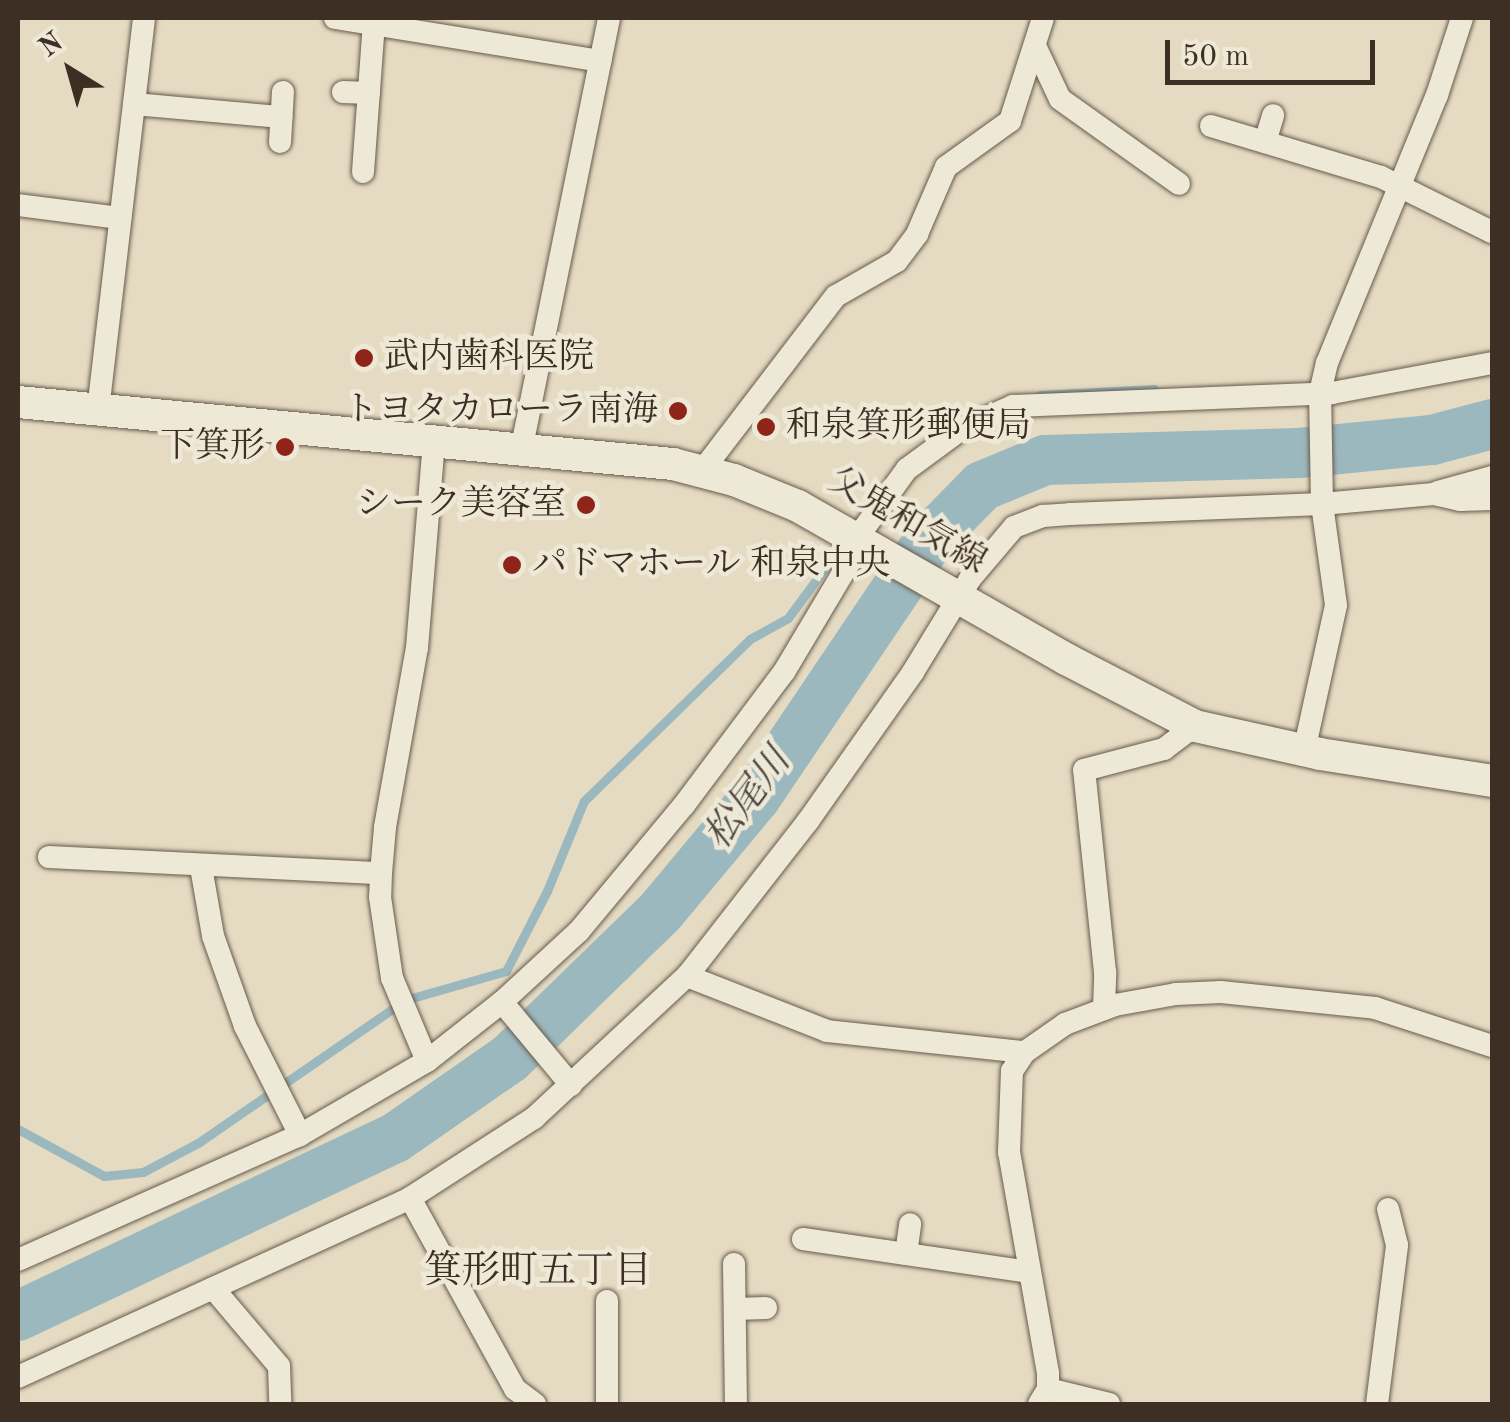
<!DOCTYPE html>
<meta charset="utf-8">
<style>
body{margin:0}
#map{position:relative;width:1510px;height:1422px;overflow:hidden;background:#e5dbc2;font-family:"Old Standard TT","Noto Serif JP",serif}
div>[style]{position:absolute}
.stream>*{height:9px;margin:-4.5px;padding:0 4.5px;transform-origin:4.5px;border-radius:4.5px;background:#9bb8be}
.river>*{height:50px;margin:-25px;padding:0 25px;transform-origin:25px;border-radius:25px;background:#9bb8be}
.roads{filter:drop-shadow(0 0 2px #675a4c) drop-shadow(0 0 2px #675a4c)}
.minor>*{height:22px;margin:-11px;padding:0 11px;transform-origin:11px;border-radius:11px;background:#eee8d7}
.secondary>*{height:32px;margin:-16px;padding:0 16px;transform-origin:16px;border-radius:16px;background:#eee8d7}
.dots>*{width:28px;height:28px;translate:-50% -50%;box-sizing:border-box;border:5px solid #eee8d7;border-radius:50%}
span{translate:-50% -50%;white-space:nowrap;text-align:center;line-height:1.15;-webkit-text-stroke:9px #eee8d7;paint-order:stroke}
.poi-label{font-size:35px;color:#3d2f24}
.left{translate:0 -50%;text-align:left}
.right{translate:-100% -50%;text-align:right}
.street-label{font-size:35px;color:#3d2f24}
.water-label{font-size:38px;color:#504a43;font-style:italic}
.neighbourhood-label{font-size:38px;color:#3d2f24}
.frame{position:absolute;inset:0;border:20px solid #3d2f24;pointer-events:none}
.north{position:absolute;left:20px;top:20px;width:100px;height:100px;-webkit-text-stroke:8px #eee8d7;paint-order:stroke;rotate:323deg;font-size:28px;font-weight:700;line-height:40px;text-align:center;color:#3d2f24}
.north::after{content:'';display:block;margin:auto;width:35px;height:45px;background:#3d2f24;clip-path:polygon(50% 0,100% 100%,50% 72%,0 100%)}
.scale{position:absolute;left:1165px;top:40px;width:210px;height:45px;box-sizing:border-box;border:5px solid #3d2f24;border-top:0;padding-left:12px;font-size:30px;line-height:35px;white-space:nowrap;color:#3d2f24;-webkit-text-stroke:8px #eee8d7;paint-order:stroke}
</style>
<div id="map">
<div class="stream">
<i style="left:1040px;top:395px;width:114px;rotate:-3deg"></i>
<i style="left:412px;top:998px;width:98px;rotate:-16deg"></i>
<i style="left:506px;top:971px;width:90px;rotate:-62.9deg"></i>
<i style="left:547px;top:891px;width:97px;rotate:-67.7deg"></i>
<i style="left:584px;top:801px;width:232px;rotate:-44.3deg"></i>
<i style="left:750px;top:639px;width:43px;rotate:-28.9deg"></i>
<i style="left:788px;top:618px;width:79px;rotate:-53.7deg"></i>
<i style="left:18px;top:1129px;width:98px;rotate:28.7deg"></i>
<i style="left:104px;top:1176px;width:39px;rotate:-6deg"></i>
<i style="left:143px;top:1172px;width:62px;rotate:-27.8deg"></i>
<i style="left:198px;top:1143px;width:236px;rotate:-34.6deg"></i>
</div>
<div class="river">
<i style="left:18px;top:1316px;width:417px;rotate:-25.3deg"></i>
<i style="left:395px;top:1138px;width:140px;rotate:-34.8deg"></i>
<i style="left:510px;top:1058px;width:211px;rotate:-44.2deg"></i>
<i style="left:661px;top:911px;width:148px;rotate:-50.2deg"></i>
<i style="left:756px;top:797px;width:311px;rotate:-56deg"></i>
<i style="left:930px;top:539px;width:74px;rotate:-45.5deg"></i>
<i style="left:982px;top:486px;width:68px;rotate:-22.4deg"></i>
<i style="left:1045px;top:460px;width:254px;rotate:-1.6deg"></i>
<i style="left:1299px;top:453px;width:134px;rotate:-5.6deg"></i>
<i style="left:1432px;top:440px;width:62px;rotate:-14.9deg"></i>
</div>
<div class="roads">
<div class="minor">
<i style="left:335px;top:18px;width:269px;rotate:9.2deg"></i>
<i style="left:1036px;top:48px;width:56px;rotate:64.8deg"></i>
<i style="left:1060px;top:99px;width:146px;rotate:35.5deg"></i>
<i style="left:343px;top:92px;width:26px;rotate:2deg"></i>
<i style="left:134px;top:104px;width:148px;rotate:5.1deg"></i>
<i style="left:1211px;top:126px;width:177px;rotate:16.7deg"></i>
<i style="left:1381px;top:177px;width:124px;rotate:26.4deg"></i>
<i style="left:280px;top:142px;width:50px;rotate:-86.6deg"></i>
<i style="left:1265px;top:142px;width:28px;rotate:-73deg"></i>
<i style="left:363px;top:172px;width:150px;rotate:-85.8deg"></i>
<i style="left:18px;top:205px;width:103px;rotate:7.3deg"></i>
<i style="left:98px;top:410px;width:395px;rotate:-83.3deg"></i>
<i style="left:521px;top:451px;width:442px;rotate:-78.5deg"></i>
<i style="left:702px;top:471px;width:220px;rotate:-52.6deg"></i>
<i style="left:836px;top:296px;width:70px;rotate:-29.8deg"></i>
<i style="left:897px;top:261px;width:34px;rotate:-53deg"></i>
<i style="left:917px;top:234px;width:73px;rotate:-66.6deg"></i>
<i style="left:946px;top:167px;width:79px;rotate:-35.7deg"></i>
<i style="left:1010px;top:121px;width:108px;rotate:-72.2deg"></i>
<i style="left:1438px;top:492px;width:56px;rotate:-15.5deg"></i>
<i style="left:1304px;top:751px;width:149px;rotate:-77.6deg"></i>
<i style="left:1336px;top:605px;width:102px;rotate:-97.9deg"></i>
<i style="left:1322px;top:504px;width:111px;rotate:-91deg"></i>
<i style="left:1320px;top:393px;width:31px;rotate:-77deg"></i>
<i style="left:1327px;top:363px;width:290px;rotate:-67.7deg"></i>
<i style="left:1437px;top:95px;width:81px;rotate:-72deg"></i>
<i style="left:49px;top:857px;width:332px;rotate:2.8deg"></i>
<i style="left:381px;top:873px;width:46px;rotate:-85deg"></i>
<i style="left:385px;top:827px;width:182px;rotate:-79.9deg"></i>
<i style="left:417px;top:648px;width:206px;rotate:-85.3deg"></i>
<i style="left:201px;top:867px;width:70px;rotate:80.1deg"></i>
<i style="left:213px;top:936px;width:96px;rotate:70.4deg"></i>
<i style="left:245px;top:1026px;width:122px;rotate:63.2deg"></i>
<i style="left:381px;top:873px;width:24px;rotate:92deg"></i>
<i style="left:380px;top:897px;width:82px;rotate:81.6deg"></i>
<i style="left:392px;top:978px;width:90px;rotate:67.1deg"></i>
<i style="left:687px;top:976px;width:150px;rotate:21.4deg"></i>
<i style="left:827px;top:1031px;width:199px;rotate:6.1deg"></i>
<i style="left:502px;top:1002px;width:108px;rotate:50.3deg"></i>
<i style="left:1104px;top:1009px;width:37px;rotate:-88deg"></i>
<i style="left:1105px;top:972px;width:203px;rotate:-95.9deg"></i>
<i style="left:1084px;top:770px;width:83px;rotate:-14.7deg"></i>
<i style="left:1164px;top:749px;width:39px;rotate:-37deg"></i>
<i style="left:410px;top:1198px;width:218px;rotate:61.2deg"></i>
<i style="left:515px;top:1389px;width:25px;rotate:37deg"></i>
<i style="left:803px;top:1239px;width:228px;rotate:8.3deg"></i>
<i style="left:906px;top:1254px;width:30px;rotate:-82deg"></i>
<i style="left:18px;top:1260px;width:308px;rotate:-23.9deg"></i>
<i style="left:300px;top:1135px;width:147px;rotate:-30.2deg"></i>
<i style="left:427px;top:1061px;width:95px;rotate:-38.2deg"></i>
<i style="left:502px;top:1002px;width:105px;rotate:-42.7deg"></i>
<i style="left:579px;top:931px;width:164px;rotate:-50.2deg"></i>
<i style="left:684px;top:805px;width:166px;rotate:-53.1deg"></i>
<i style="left:784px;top:672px;width:127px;rotate:-59.2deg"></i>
<i style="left:849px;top:563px;width:26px;rotate:-72deg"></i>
<i style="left:857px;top:538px;width:85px;rotate:-54.1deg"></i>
<i style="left:907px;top:469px;width:69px;rotate:-36.2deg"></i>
<i style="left:963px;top:428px;width:55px;rotate:-23.7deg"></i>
<i style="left:1013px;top:406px;width:319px;rotate:-2.3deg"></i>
<i style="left:1332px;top:393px;width:163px;rotate:-10.6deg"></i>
<i style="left:734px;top:1264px;width:140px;rotate:89.2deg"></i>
<i style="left:213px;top:1288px;width:102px;rotate:49.8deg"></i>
<i style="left:279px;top:1366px;width:38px;rotate:88deg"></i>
<i style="left:735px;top:1309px;width:31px;rotate:-2deg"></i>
<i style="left:18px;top:1377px;width:431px;rotate:-24.5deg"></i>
<i style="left:410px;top:1198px;width:148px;rotate:-32.8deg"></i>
<i style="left:534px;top:1118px;width:209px;rotate:-42.9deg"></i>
<i style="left:687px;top:976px;width:197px;rotate:-52deg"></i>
<i style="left:808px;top:821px;width:182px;rotate:-54.8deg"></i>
<i style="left:913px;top:672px;width:109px;rotate:-58.5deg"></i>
<i style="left:970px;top:579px;width:68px;rotate:-49.8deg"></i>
<i style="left:1014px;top:527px;width:31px;rotate:-21deg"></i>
<i style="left:1043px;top:516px;width:27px;rotate:-4deg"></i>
<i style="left:1070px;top:514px;width:252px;rotate:-2.3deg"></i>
<i style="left:1322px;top:504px;width:112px;rotate:-5.1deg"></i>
<i style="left:1434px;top:494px;width:27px;rotate:13deg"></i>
<i style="left:1460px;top:500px;width:32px;rotate:-2deg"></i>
<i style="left:1048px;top:1389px;width:63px;rotate:13.8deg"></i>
<i style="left:607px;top:1404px;width:103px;rotate:-90deg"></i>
<i style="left:1039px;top:1404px;width:17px;rotate:-59deg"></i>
<i style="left:1048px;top:1389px;width:16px;rotate:-90deg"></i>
<i style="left:1048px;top:1373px;width:224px;rotate:-100deg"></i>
<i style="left:1009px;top:1152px;width:81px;rotate:-87.9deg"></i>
<i style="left:1012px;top:1071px;width:23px;rotate:-56deg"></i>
<i style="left:1025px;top:1052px;width:49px;rotate:-35deg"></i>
<i style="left:1065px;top:1024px;width:53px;rotate:-20.8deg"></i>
<i style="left:1115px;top:1005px;width:62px;rotate:-10.2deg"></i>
<i style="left:1176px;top:994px;width:45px;rotate:-2.5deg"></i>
<i style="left:1221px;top:992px;width:155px;rotate:5.9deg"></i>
<i style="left:1375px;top:1008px;width:123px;rotate:18deg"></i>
<i style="left:1377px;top:1404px;width:160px;rotate:-82.8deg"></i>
<i style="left:1397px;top:1245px;width:37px;rotate:-104deg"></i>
</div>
<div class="secondary">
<i style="left:18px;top:402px;width:658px;rotate:5.41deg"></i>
<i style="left:673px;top:464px;width:63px;rotate:14.7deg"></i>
<i style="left:734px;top:480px;width:69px;rotate:22.1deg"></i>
<i style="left:798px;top:506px;width:309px;rotate:29.7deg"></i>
<i style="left:1066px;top:659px;width:145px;rotate:27.4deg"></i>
<i style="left:1195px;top:726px;width:128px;rotate:12.6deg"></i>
<i style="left:1320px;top:754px;width:174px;rotate:8.9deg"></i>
</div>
</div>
<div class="dots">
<i style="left:364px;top:358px;background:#8f2418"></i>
<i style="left:678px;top:411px;background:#8f2418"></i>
<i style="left:766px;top:427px;background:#8f2418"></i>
<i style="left:285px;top:447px;background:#8f2418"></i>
<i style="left:586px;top:505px;background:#8f2418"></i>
<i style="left:512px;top:565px;background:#8f2418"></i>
</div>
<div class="poi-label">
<span class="left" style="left:384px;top:358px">武内歯科医院</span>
<span class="right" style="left:658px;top:411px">トヨタカローラ南海</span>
<span class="left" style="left:786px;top:427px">和泉箕形郵便局</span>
<span class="right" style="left:265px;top:447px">下箕形</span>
<span class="right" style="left:566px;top:505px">シーク美容室</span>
<span class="left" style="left:532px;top:565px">パドマホール 和泉中央</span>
</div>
<div class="street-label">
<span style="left:907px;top:522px;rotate:30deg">父鬼和気線</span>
</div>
<div class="water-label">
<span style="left:749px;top:800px;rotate:-53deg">松尾川</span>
</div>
<div class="neighbourhood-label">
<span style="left:538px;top:1273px">箕形町五丁目</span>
</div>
<div class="frame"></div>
<div class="north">N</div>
<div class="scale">50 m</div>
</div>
